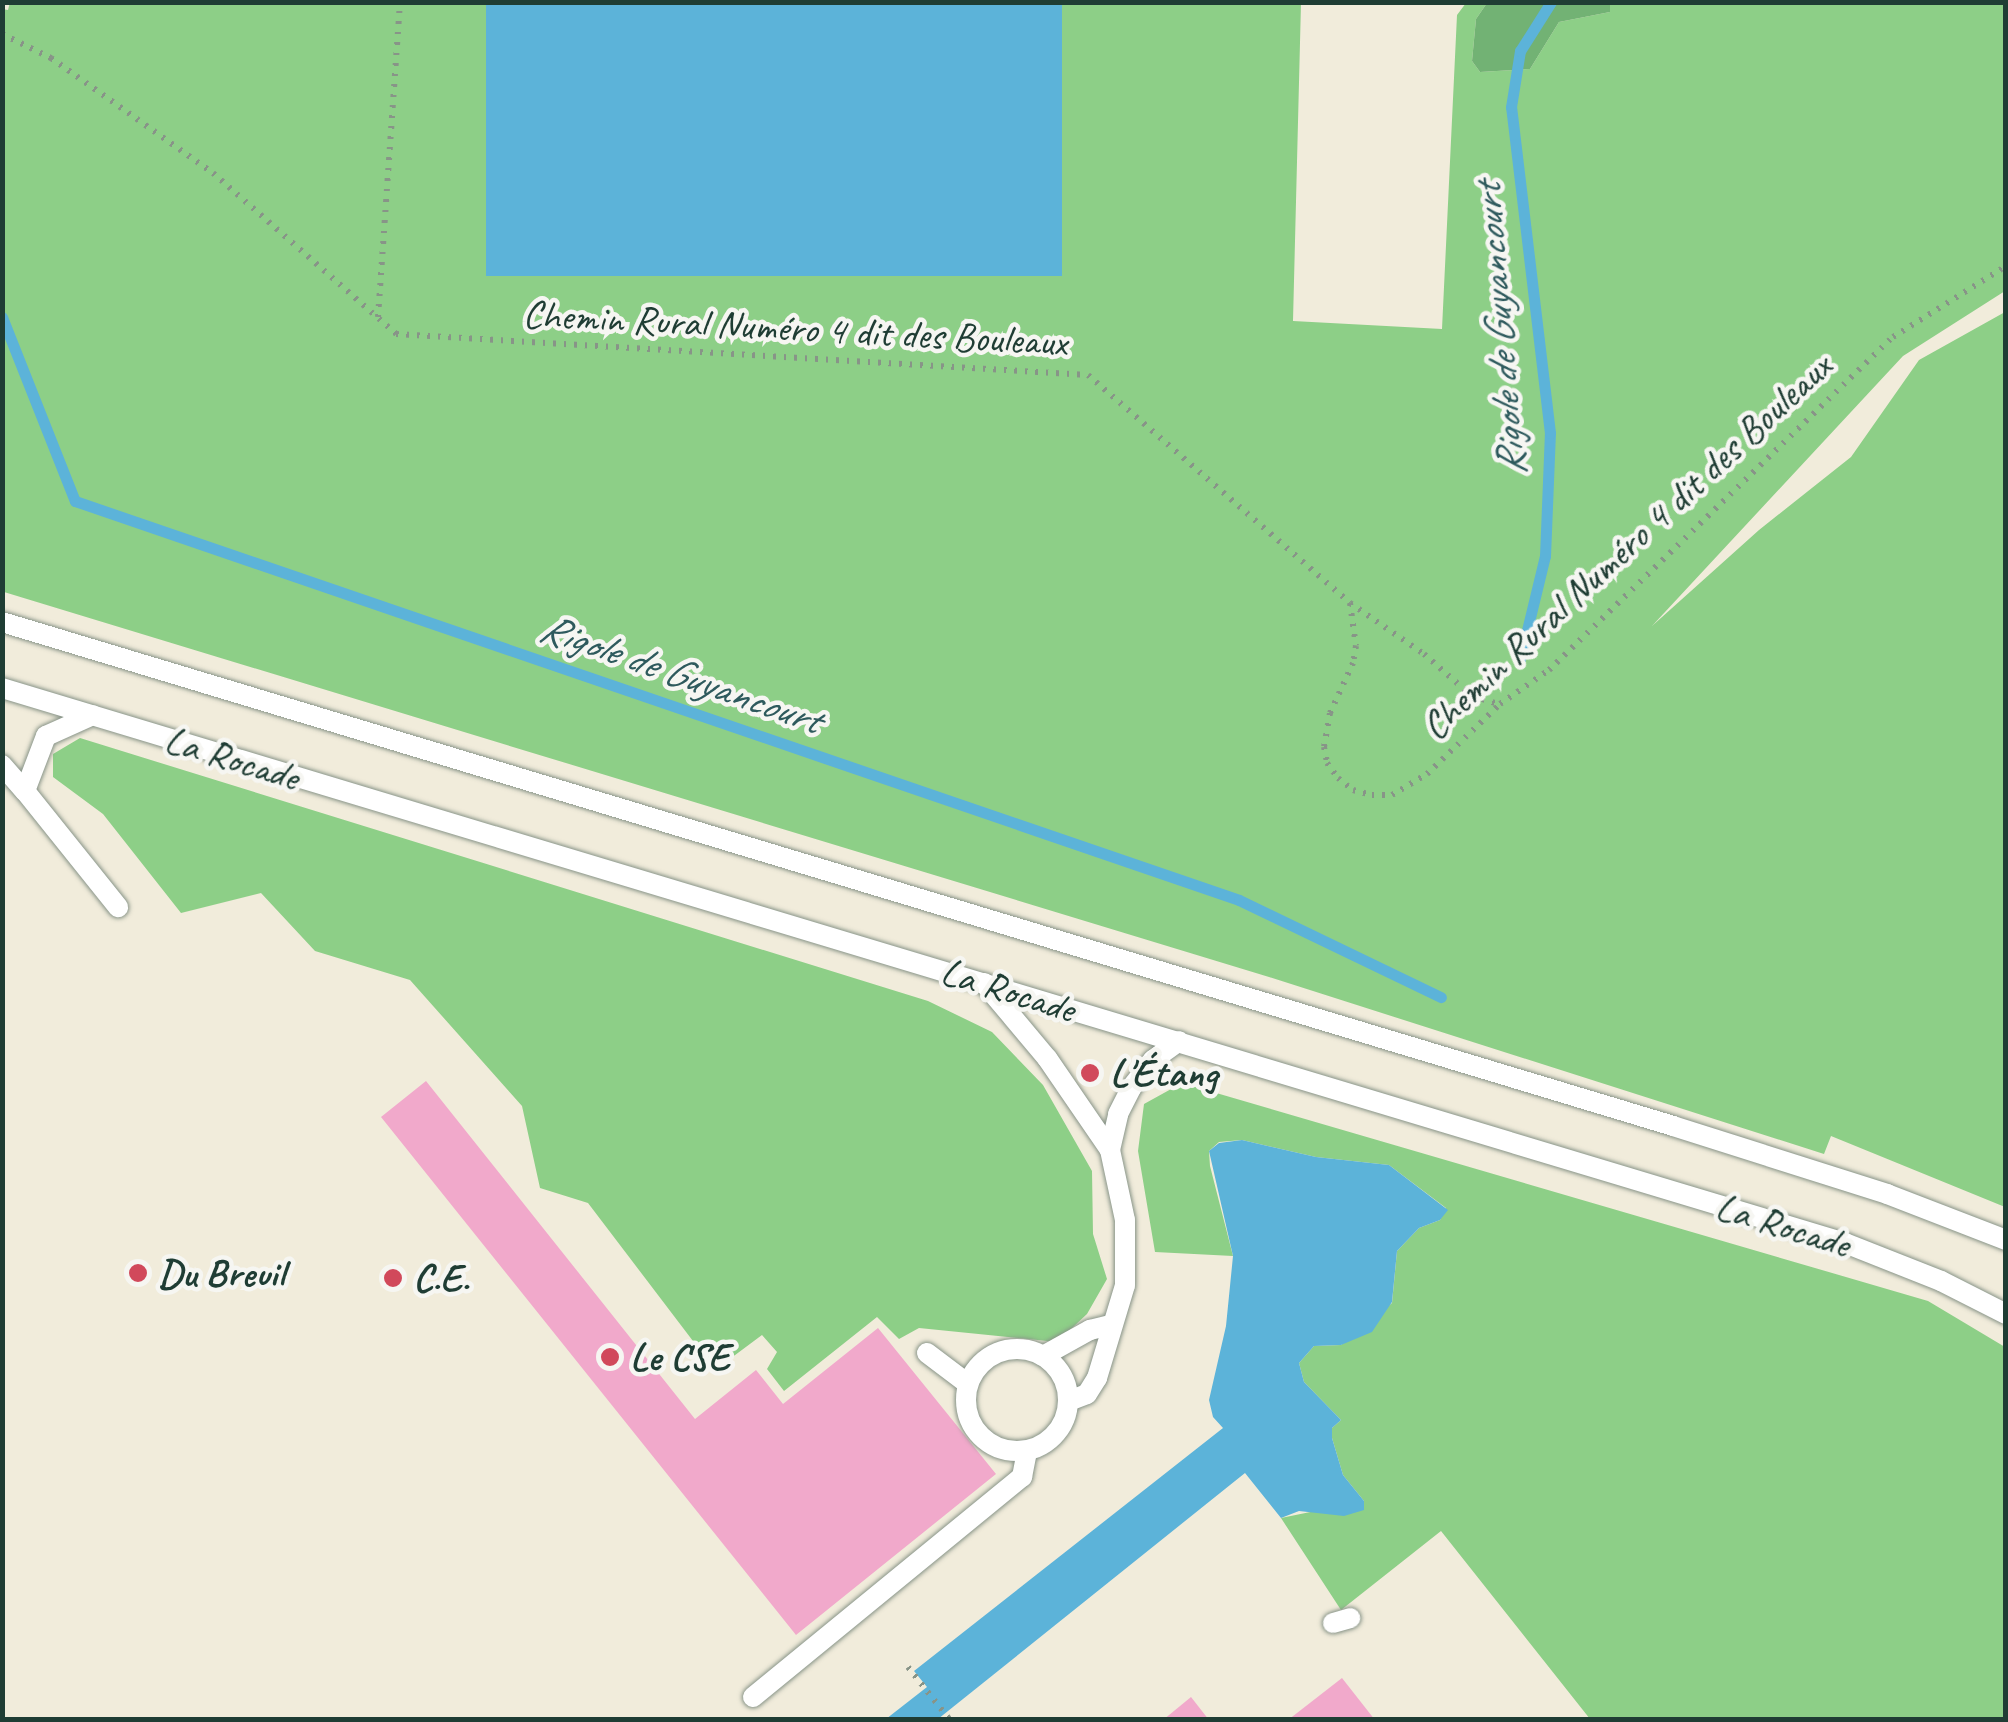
<!DOCTYPE html>
<meta charset="utf-8">
<style>
body{margin:0}
#map{position:relative;width:2008px;height:1722px;overflow:hidden;background:#f1ecdb;font-family:Caveat,sans-serif}
div>[style]{position:absolute}
.green>*{inset:0;background:#8dcf87}
.forest>*{inset:0;background:#72b274}
.water>*{inset:0;background:#5cb3d9;transform-origin:0 0}
.stream>*{height:11px;margin:-5.5px;padding:0 5.5px;transform-origin:5.5px;border-radius:5.5px;background:#5cb3d9}
.building>*{inset:0;background:#f1a9cb}
.path>*{height:6px;margin-top:-3px;transform-origin:0;background:repeating-linear-gradient(90deg,#889488 0 2.5px,transparent 0 10.5px)}
.roads{filter:drop-shadow(0 0 2px #889488) drop-shadow(0 0 2px #889488)}
.service>*{height:20px;margin:-10px;padding:0 10px;transform-origin:10px;border-radius:10px;background:#fff}
.service>.ring{margin:-10px;padding:0;box-sizing:content-box;background:none;border:20px solid #fff;border-radius:50%}
.dots>*{width:28px;height:28px;translate:-50% -50%;box-sizing:border-box;border:5px solid #f6f6f2;border-radius:50%}
span{translate:-50% -50%;white-space:nowrap;text-align:center;line-height:1.15;-webkit-text-stroke:9px #f6f6f2;paint-order:stroke}
.street-label{font-size:40px;color:#1f3d34}
.poi-label{font-size:40px;color:#1f3d34;font-weight:700}
.left{translate:0 -50%;text-align:left}
.water-label{font-size:42px;color:#2e5a5d;font-style:italic}
.frame{position:absolute;inset:0;border:5px solid #1f3d34;pointer-events:none}
</style>
<div id="map">
<div class="green">
<i style="clip-path:polygon(10px 2px,1301px 3px,1293px 321px,1442px 329px,1457px 15px,1466px 3px,1487px 3px,1476px 19px,1472px 61px,1480px 72px,1530px 69px,1559px 22px,1610px 12px,1610px 3px,2005px 3px,2005px 291px,1903px 356px,1652px 626px,1759px 530px,1851px 457px,1919px 360px,2005px 312px,2005px 1207px,1831px 1136px,1824px 1154px,1269px 977px,4px 592px,2px 9px,8px 10px)"></i>
<i style="clip-path:polygon(80px 738px,928px 1001px,992px 1032px,1043px 1085px,1092px 1171px,1093px 1234px,1107px 1279px,1087px 1314px,1057px 1342px,919px 1328px,899px 1339px,877px 1317px,784px 1391px,767px 1369px,777px 1352px,762px 1335px,715px 1370px,588px 1203px,540px 1188px,522px 1106px,410px 980px,315px 951px,261px 893px,181px 913px,103px 814px,53px 777px,53px 754px)"></i>
<i style="clip-path:polygon(1182px 1083px,1928px 1301px,2005px 1347px,2005px 1719px,1590px 1719px,1441px 1531px,1341px 1610px,1281px 1518px,1364px 1501px,1343px 1475px,1332px 1438px,1332px 1428px,1341px 1420px,1304px 1382px,1299px 1363px,1314px 1346px,1341px 1345px,1392px 1303px,1397px 1251px,1419px 1228px,1440px 1220px,1446px 1208px,1389px 1165px,1316px 1157px,1242px 1140px,1219px 1142px,1209px 1151px,1210px 1166px,1233px 1256px,1155px 1252px,1138px 1151px,1144px 1104px)"></i>
</div>
<div class="forest">
<i style="clip-path:polygon(1487px 3px,1610px 3px,1610px 12px,1559px 22px,1530px 69px,1480px 72px,1472px 61px,1476px 19px)"></i>
</div>
<div class="water">
<i style="left:486px;top:3px;width:576px;height:273px"></i>
<i style="clip-path:polygon(1242px 1140px,1316px 1157px,1389px 1165px,1448px 1210px,1440px 1220px,1419px 1228px,1397px 1251px,1392px 1302px,1372px 1332px,1341px 1345px,1314px 1346px,1299px 1363px,1304px 1382px,1341px 1420px,1332px 1428px,1332px 1438px,1343px 1475px,1364px 1501px,1364px 1510px,1344px 1516px,1299px 1511px,1281px 1518px,1245px 1473px,938px 1719px,886px 1719px,927px 1687px,914px 1671px,1223px 1428px,1213px 1417px,1209px 1400px,1226px 1326px,1233px 1256px,1209px 1151px,1219px 1143px)"></i>
</div>
<div class="stream">
<i style="left:2px;top:317px;width:198px;rotate:68.4deg"></i>
<i style="left:75px;top:501px;width:1230px;rotate:18.92deg"></i>
<i style="left:1239px;top:900px;width:224px;rotate:25.7deg"></i>
<i style="left:1520px;top:659px;width:106px;rotate:-76.4deg"></i>
<i style="left:1545px;top:556px;width:123px;rotate:-87.7deg"></i>
<i style="left:1550px;top:433px;width:328px;rotate:-96.8deg"></i>
<i style="left:1511px;top:107px;width:57px;rotate:-80.9deg"></i>
<i style="left:1520px;top:51px;width:58px;rotate:-57.7deg"></i>
</div>
<div class="building">
<i style="clip-path:polygon(426px 1081px,695px 1419px,756px 1370px,783px 1404px,878px 1328px,996px 1474px,796px 1635px,381px 1117px)"></i>
<i style="clip-path:polygon(1342px 1678px,1375px 1720px,1288px 1720px)"></i>
<i style="clip-path:polygon(1191px 1697px,1209px 1720px,1163px 1720px)"></i>
</div>
<div class="path">
<i style="left:2px;top:34px;width:55px;rotate:26.1deg"></i>
<i style="left:51px;top:58px;width:199px;rotate:35.4deg"></i>
<i style="left:213px;top:173px;width:244px;rotate:41.3deg"></i>
<i style="left:396px;top:334px;width:693px;rotate:3.39deg"></i>
<i style="left:1088px;top:375px;width:347px;rotate:41deg"></i>
<i style="left:1350px;top:603px;width:43px;rotate:82.1deg"></i>
<i style="left:1356px;top:646px;width:17px;rotate:100deg"></i>
<i style="left:1353px;top:663px;width:55px;rotate:114.7deg"></i>
<i style="left:1330px;top:713px;width:35px;rotate:100deg"></i>
<i style="left:1324px;top:747px;width:16px;rotate:79deg"></i>
<i style="left:1327px;top:763px;width:19px;rotate:54deg"></i>
<i style="left:1338px;top:778px;width:19px;rotate:39deg"></i>
<i style="left:1353px;top:790px;width:20px;rotate:15deg"></i>
<i style="left:1372px;top:795px;width:20px"></i>
<i style="left:1392px;top:795px;width:41px;rotate:-31deg"></i>
<i style="left:1427px;top:774px;width:101px;rotate:-43.8deg"></i>
<i style="left:1500px;top:704px;width:60px;rotate:-34.8deg"></i>
<i style="left:1549px;top:670px;width:479px;rotate:-44.1deg"></i>
<i style="left:1893px;top:337px;width:133px;rotate:-32.1deg"></i>
<i style="left:378px;top:317px;width:316px;rotate:-86deg"></i>
<i style="left:1350px;top:603px;width:90px;rotate:34.6deg"></i>
<i style="left:1424px;top:654px;width:64px;rotate:41.2deg"></i>
<i style="left:1472px;top:696px;width:28px;rotate:17deg"></i>
<i style="left:908px;top:1667px;width:68px;rotate:51.6deg"></i>
</div>
<div class="roads">
<div class="service">
<i style="left:2px;top:622px;width:1745px;rotate:16.78deg"></i>
<i style="left:1673px;top:1126px;width:225px;rotate:17.6deg"></i>
<i style="left:1887px;top:1194px;width:128px;rotate:21.1deg"></i>
<i style="left:2px;top:688px;width:1925px;rotate:16.76deg"></i>
<i style="left:1845px;top:1243px;width:103px;rotate:21.6deg"></i>
<i style="left:1941px;top:1281px;width:73px;rotate:26.9deg"></i>
<i style="left:2px;top:765px;width:35px;rotate:49deg"></i>
<i style="left:25px;top:791px;width:59px;rotate:-69.1deg"></i>
<i style="left:46px;top:736px;width:51px;rotate:-24.1deg"></i>
<i style="left:25px;top:791px;width:149px;rotate:51.3deg"></i>
<i style="left:984px;top:983px;width:98px;rotate:50deg"></i>
<i style="left:1047px;top:1058px;width:112px;rotate:55.6deg"></i>
<i style="left:1110px;top:1150px;width:37px;rotate:-77deg"></i>
<i style="left:1118px;top:1114px;width:29px;rotate:-63deg"></i>
<i style="left:1131px;top:1088px;width:36px;rotate:-52deg"></i>
<i style="left:1153px;top:1060px;width:32px;rotate:-36deg"></i>
<i class="ring" style="left:966px;top:1349px;width:82px;height:82px"></i>
<i style="left:927px;top:1353px;width:51px;rotate:37.1deg"></i>
<i style="left:1043px;top:1356px;width:54px;rotate:-29deg"></i>
<i style="left:1090px;top:1330px;width:21px;rotate:-14deg"></i>
<i style="left:1069px;top:1401px;width:19px;rotate:-21deg"></i>
<i style="left:1087px;top:1394px;width:19px;rotate:-58deg"></i>
<i style="left:1097px;top:1378px;width:97px;rotate:-73.2deg"></i>
<i style="left:1125px;top:1285px;width:65px;rotate:-90deg"></i>
<i style="left:1125px;top:1220px;width:72px;rotate:-102.1deg"></i>
<i style="left:1333px;top:1623px;width:18px;rotate:-16deg"></i>
<i style="left:753px;top:1697px;width:348px;rotate:-39.3deg"></i>
<i style="left:1022px;top:1477px;width:26px;rotate:-79deg"></i>
</div>
</div>
<div class="dots">
<i style="left:1090px;top:1073px;background:#d1495b"></i>
<i style="left:138px;top:1273px;background:#d1495b"></i>
<i style="left:393px;top:1278px;background:#d1495b"></i>
<i style="left:610px;top:1357px;background:#d1495b"></i>
</div>
<div class="street-label">
<span style="left:795px;top:328px;rotate:3deg">Chemin Rural Numéro 4 dit des Bouleaux</span>
<span style="left:1626px;top:546px;rotate:-43deg">Chemin Rural Numéro 4 dit des Bouleaux</span>
<span style="left:232px;top:758px;rotate:17deg">La Rocade</span>
<span style="left:1008px;top:990px;rotate:17deg">La Rocade</span>
<span style="left:1783px;top:1225px;rotate:17deg">La Rocade</span>
</div>
<div class="poi-label">
<span class="left" style="left:1110px;top:1073px">L'Étang</span>
<span class="left" style="left:158px;top:1273px">Du Breuil</span>
<span class="left" style="left:413px;top:1278px">C.E.</span>
<span class="left" style="left:630px;top:1357px">Le CSE</span>
</div>
<div class="water-label">
<span style="left:1500px;top:330px;rotate:-95deg">Rigole de Guyancourt</span>
<span style="left:680px;top:674px;rotate:19deg">Rigole de Guyancourt</span>
</div>
<div class="frame"></div>
</div>
